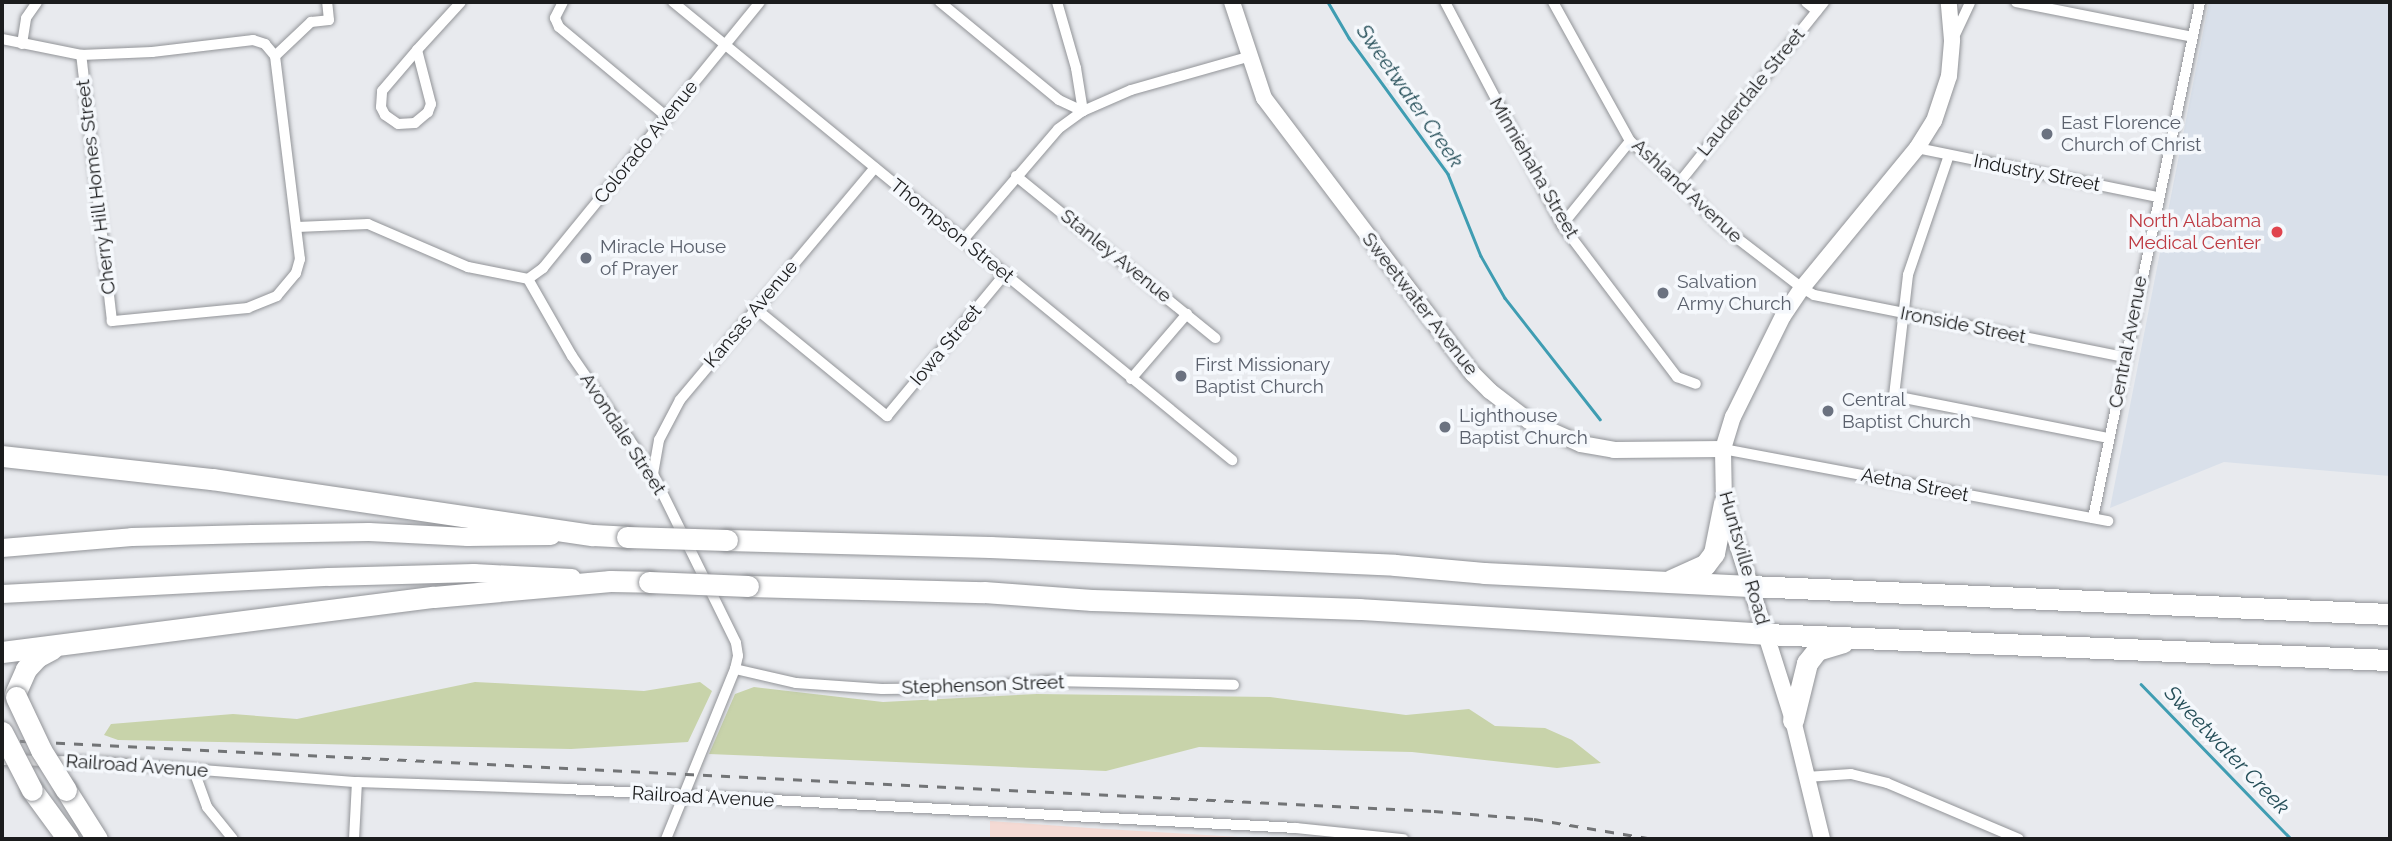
<!DOCTYPE html>
<style>
body{margin:0}
#map{position:relative;width:2392px;height:841px;overflow:hidden;background:#e8eaee;font-family:Raleway,sans-serif}
div>[style]{position:absolute}
.built>*{inset:0;background:#d9e0ea}
.industrial>*{inset:0;background:#f4dad4}
.green>*{inset:0;background:#c8d3aa}
.stream>*{height:2.5px;margin:-1.25px;padding:0 1.25px;transform-origin:1.25px;border-radius:1.25px;background:#3f9db2}
.roads{filter:drop-shadow(0 0 2px #929498) drop-shadow(0 0 2px #929498)}
.street>*{height:10px;margin:-5px;padding:0 5px;transform-origin:5px;border-radius:5px;background:#fff}
.secondary>*{height:16px;margin:-8px;padding:0 8px;transform-origin:8px;border-radius:8px;background:#fff}
.primary>*{height:18px;margin:-9px;padding:0 9px;transform-origin:9px;border-radius:9px;background:#fff}
.highway>*{height:21px;margin:-10.5px;padding:0 10.5px;transform-origin:10.5px;border-radius:10.5px;background:#fff}
.rail>*{height:2.5px;margin-top:-1.25px;transform-origin:0;background:repeating-linear-gradient(90deg,#727476 0 9px,transparent 0 18px)}
.bridges{filter:drop-shadow(0 0 2px #929498) drop-shadow(0 0 2px #929498)}
.highway-bridge>*{height:21px;margin:-10.5px;padding:0 10.5px;transform-origin:10.5px;border-radius:10.5px;background:#fff}
.dots>*{width:19px;height:19px;translate:-50% -50%;box-sizing:border-box;border:4px solid #f5f8fc;border-radius:50%}
span{translate:-50% -50%;white-space:nowrap;text-align:center;line-height:1.15;-webkit-text-stroke:7px #f5f8fc;paint-order:stroke}
.street-label{font-size:19px;color:#1b1c1d}
.worship-label{font-size:19px;color:#5b616d}
.left{translate:0 -50%;text-align:left}
.health-label{font-size:19px;color:#be3a42}
.right{translate:-100% -50%;text-align:right}
.water-label{font-size:21px;color:#264f59;font-style:italic}
.frame{position:absolute;inset:0;border:4px solid #1b1c1d;pointer-events:none}
</style>
<div id="map">
<div class="built">
<i style="clip-path:polygon(2209px 2px,2390px 2px,2390px 476px,2224px 462px,2110px 508px)"></i>
</div>
<div class="industrial">
<i style="clip-path:polygon(990px 821px,1089px 828px,1273px 839px,990px 839px)"></i>
</div>
<div class="green">
<i style="clip-path:polygon(475px 682px,644px 691px,700px 682px,712px 691px,688px 742px,571px 749px,118px 740px,104px 735px,111px 724px,233px 714px,297px 719px)"></i>
<i style="clip-path:polygon(754px 687px,883px 702px,1037px 694px,1270px 697px,1406px 715px,1469px 709px,1495px 726px,1545px 728px,1572px 740px,1601px 763px,1557px 768px,1412px 752px,1199px 747px,1106px 771px,709px 754px,735px 694px)"></i>
</div>
<div class="stream">
<i style="left:1328px;top:2px;width:42px;rotate:59.7deg"></i>
<i style="left:1349px;top:38px;width:168px;rotate:53.9deg"></i>
<i style="left:1448px;top:174px;width:88px;rotate:68.1deg"></i>
<i style="left:1481px;top:256px;width:48px;rotate:60.3deg"></i>
<i style="left:1505px;top:298px;width:154px;rotate:51.9deg"></i>
<i style="left:2141px;top:684px;width:216px;rotate:45.9deg"></i>
</div>
<div class="roads">
<div class="street">
<i style="left:563px;top:2px;width:18px;rotate:117deg"></i>
<i style="left:555px;top:18px;width:10px;rotate:66deg"></i>
<i style="left:559px;top:27px;width:141px;rotate:39.8deg"></i>
<i style="left:673px;top:2px;width:723px;rotate:39.33deg"></i>
<i style="left:940px;top:2px;width:154px;rotate:39.5deg"></i>
<i style="left:1059px;top:100px;width:26px;rotate:25deg"></i>
<i style="left:1057px;top:2px;width:69px;rotate:73.9deg"></i>
<i style="left:1076px;top:68px;width:44px;rotate:80.8deg"></i>
<i style="left:1445px;top:2px;width:252px;rotate:62.3deg"></i>
<i style="left:1562px;top:225px;width:191px;rotate:52.9deg"></i>
<i style="left:1677px;top:377px;width:20px;rotate:20deg"></i>
<i style="left:1553px;top:2px;width:159px;rotate:61deg"></i>
<i style="left:1630px;top:141px;width:65px;rotate:40.6deg"></i>
<i style="left:1679px;top:183px;width:59px;rotate:45.7deg"></i>
<i style="left:1720px;top:225px;width:103px;rotate:37.5deg"></i>
<i style="left:1802px;top:288px;width:14px;rotate:30deg"></i>
<i style="left:1814px;top:295px;width:317px;rotate:11.3deg"></i>
<i style="left:1806px;top:2px;width:14px;rotate:39deg"></i>
<i style="left:2016px;top:2px;width:180px;rotate:11.2deg"></i>
<i style="left:1954px;top:37px;width:38px;rotate:-65deg"></i>
<i style="left:2px;top:39px;width:81px;rotate:11.4deg"></i>
<i style="left:81px;top:55px;width:71px;rotate:-2.4deg"></i>
<i style="left:152px;top:52px;width:102px;rotate:-6.8deg"></i>
<i style="left:253px;top:40px;width:13px;rotate:18deg"></i>
<i style="left:265px;top:44px;width:16px;rotate:50deg"></i>
<i style="left:275px;top:56px;width:205px;rotate:83deg"></i>
<i style="left:300px;top:259px;width:15px;rotate:106deg"></i>
<i style="left:296px;top:273px;width:30px;rotate:130deg"></i>
<i style="left:277px;top:296px;width:31px;rotate:158deg"></i>
<i style="left:248px;top:308px;width:137px;rotate:174.5deg"></i>
<i style="left:112px;top:321px;width:268px;rotate:-96.6deg"></i>
<i style="left:22px;top:44px;width:26px;rotate:-81deg"></i>
<i style="left:26px;top:18px;width:19px;rotate:-55deg"></i>
<i style="left:417px;top:50px;width:56px;rotate:75.5deg"></i>
<i style="left:431px;top:104px;width:9px;rotate:111deg"></i>
<i style="left:428px;top:112px;width:17px;rotate:140deg"></i>
<i style="left:415px;top:123px;width:17px;rotate:177deg"></i>
<i style="left:398px;top:124px;width:16px;rotate:-145deg"></i>
<i style="left:385px;top:115px;width:9px;rotate:-117deg"></i>
<i style="left:381px;top:107px;width:16px;rotate:-86deg"></i>
<i style="left:382px;top:91px;width:54px;rotate:-49.5deg"></i>
<i style="left:417px;top:50px;width:65px;rotate:-47.5deg"></i>
<i style="left:275px;top:56px;width:50px;rotate:-43.4deg"></i>
<i style="left:311px;top:22px;width:18px;rotate:-6deg"></i>
<i style="left:329px;top:20px;width:18px;rotate:-96deg"></i>
<i style="left:1917px;top:148px;width:246px;rotate:11.5deg"></i>
<i style="left:1949px;top:155px;width:127px;rotate:108.9deg"></i>
<i style="left:1908px;top:275px;width:122px;rotate:96.6deg"></i>
<i style="left:1894px;top:396px;width:219px;rotate:11.1deg"></i>
<i style="left:1016px;top:176px;width:257px;rotate:39.1deg"></i>
<i style="left:1679px;top:183px;width:232px;rotate:-51.3deg"></i>
<i style="left:1562px;top:225px;width:108px;rotate:-51deg"></i>
<i style="left:297px;top:227px;width:71px;rotate:-2.4deg"></i>
<i style="left:368px;top:224px;width:109px;rotate:23.3deg"></i>
<i style="left:468px;top:267px;width:61px;rotate:11.3deg"></i>
<i style="left:963px;top:240px;width:146px;rotate:-49.4deg"></i>
<i style="left:1058px;top:129px;width:31px;rotate:-36deg"></i>
<i style="left:1083px;top:111px;width:52px;rotate:-23.6deg"></i>
<i style="left:1131px;top:90px;width:122px;rotate:-15.8deg"></i>
<i style="left:528px;top:279px;width:89px;rotate:60.3deg"></i>
<i style="left:572px;top:356px;width:143px;rotate:55.5deg"></i>
<i style="left:653px;top:474px;width:188px;rotate:63.8deg"></i>
<i style="left:736px;top:643px;width:13px;rotate:81deg"></i>
<i style="left:738px;top:656px;width:13px;rotate:103deg"></i>
<i style="left:735px;top:669px;width:183px;rotate:112.1deg"></i>
<i style="left:528px;top:279px;width:19px;rotate:-36deg"></i>
<i style="left:543px;top:268px;width:343px;rotate:-50.8deg"></i>
<i style="left:755px;top:308px;width:171px;rotate:39.3deg"></i>
<i style="left:887px;top:416px;width:185px;rotate:-50.3deg"></i>
<i style="left:1131px;top:379px;width:86px;rotate:-49.3deg"></i>
<i style="left:1723px;top:449px;width:392px;rotate:10.6deg"></i>
<i style="left:653px;top:474px;width:35px;rotate:-80deg"></i>
<i style="left:659px;top:440px;width:45px;rotate:-62.3deg"></i>
<i style="left:680px;top:400px;width:303px;rotate:-50deg"></i>
<i style="left:2093px;top:518px;width:527px;rotate:-78.28deg"></i>
<i style="left:735px;top:669px;width:63px;rotate:12.9deg"></i>
<i style="left:796px;top:683px;width:86px;rotate:4deg"></i>
<i style="left:882px;top:689px;width:85px;rotate:-0.7deg"></i>
<i style="left:967px;top:688px;width:83px;rotate:-4.8deg"></i>
<i style="left:1050px;top:681px;width:184px;rotate:1.2deg"></i>
<i style="left:2px;top:760px;width:99px;rotate:1.2deg"></i>
<i style="left:101px;top:762px;width:257px;rotate:4.5deg"></i>
<i style="left:357px;top:782px;width:210px;rotate:1.9deg"></i>
<i style="left:567px;top:789px;width:730px;rotate:3.06deg"></i>
<i style="left:1296px;top:828px;width:108px;rotate:5.9deg"></i>
<i style="left:194px;top:771px;width:38px;rotate:70deg"></i>
<i style="left:207px;top:807px;width:41px;rotate:50.9deg"></i>
<i style="left:1806px;top:777px;width:45px;rotate:-3.8deg"></i>
<i style="left:1851px;top:774px;width:37px;rotate:14deg"></i>
<i style="left:1887px;top:783px;width:143px;rotate:23deg"></i>
<i style="left:354px;top:839px;width:57px;rotate:-87deg"></i>
</div>
<div class="secondary">
<i style="left:1232px;top:2px;width:101px;rotate:71.6deg"></i>
<i style="left:1264px;top:98px;width:346px;rotate:52.9deg"></i>
<i style="left:1473px;top:374px;width:24px;rotate:45deg"></i>
<i style="left:1490px;top:391px;width:49px;rotate:37.6deg"></i>
<i style="left:1529px;top:421px;width:57px;rotate:23.9deg"></i>
<i style="left:1581px;top:444px;width:34px;rotate:10deg"></i>
<i style="left:1614px;top:450px;width:109px;rotate:-0.5deg"></i>
<i style="left:1822px;top:839px;width:122px;rotate:-103.7deg"></i>
<i style="left:1793px;top:720px;width:228px;rotate:-107.6deg"></i>
<i style="left:1724px;top:503px;width:54px;rotate:-91.1deg"></i>
<i style="left:1723px;top:449px;width:34px;rotate:-73deg"></i>
<i style="left:1733px;top:417px;width:113px;rotate:-63.7deg"></i>
<i style="left:1783px;top:316px;width:34px;rotate:-56deg"></i>
<i style="left:1802px;top:288px;width:181px;rotate:-50.6deg"></i>
<i style="left:1917px;top:148px;width:32px;rotate:-58deg"></i>
<i style="left:1934px;top:121px;width:47px;rotate:-71.6deg"></i>
<i style="left:1949px;top:76px;width:36px;rotate:-85deg"></i>
<i style="left:1952px;top:40px;width:38px;rotate:-95deg"></i>
</div>
<div class="primary">
<i style="left:2px;top:548px;width:130px;rotate:-4.8deg"></i>
<i style="left:132px;top:537px;width:120px;rotate:-1.4deg"></i>
<i style="left:252px;top:534px;width:117px;rotate:-1deg"></i>
<i style="left:369px;top:532px;width:99px;rotate:2.9deg"></i>
<i style="left:468px;top:537px;width:83px;rotate:-0.7deg"></i>
<i style="left:2px;top:594px;width:327px;rotate:-3deg"></i>
<i style="left:329px;top:577px;width:145px;rotate:-1.6deg"></i>
<i style="left:474px;top:573px;width:98px;rotate:2.9deg"></i>
</div>
<div class="highway">
<i style="left:2px;top:456px;width:211px;rotate:6.3deg"></i>
<i style="left:212px;top:479px;width:385px;rotate:8.4deg"></i>
<i style="left:593px;top:535px;width:34px;rotate:3deg"></i>
<i style="left:727px;top:540px;width:263px;rotate:1.5deg"></i>
<i style="left:990px;top:547px;width:405px;rotate:2.5deg"></i>
<i style="left:1395px;top:565px;width:89px;rotate:5.1deg"></i>
<i style="left:1484px;top:573px;width:266px;rotate:2.8deg"></i>
<i style="left:1750px;top:586px;width:641px;rotate:2.51deg"></i>
<i style="left:1671px;top:580px;width:37px;rotate:-24deg"></i>
<i style="left:1705px;top:565px;width:15px;rotate:-53deg"></i>
<i style="left:1714px;top:553px;width:51px;rotate:-78.7deg"></i>
<i style="left:748px;top:586px;width:236px;rotate:1.5deg"></i>
<i style="left:984px;top:592px;width:108px;rotate:4.2deg"></i>
<i style="left:1092px;top:600px;width:268px;rotate:1.9deg"></i>
<i style="left:1360px;top:609px;width:407px;rotate:3.5deg"></i>
<i style="left:1766px;top:634px;width:625px;rotate:2.39deg"></i>
<i style="left:2px;top:652px;width:435px;rotate:-7.3deg"></i>
<i style="left:434px;top:597px;width:177px;rotate:-5.2deg"></i>
<i style="left:610px;top:581px;width:39px;rotate:1deg"></i>
<i style="left:15px;top:694px;width:27px;rotate:-66deg"></i>
<i style="left:26px;top:669px;width:16px;rotate:-47deg"></i>
<i style="left:37px;top:657px;width:17px;rotate:-28deg"></i>
<i style="left:1793px;top:720px;width:59px;rotate:-76.2deg"></i>
<i style="left:1807px;top:663px;width:16px;rotate:-52deg"></i>
<i style="left:1817px;top:650px;width:27px;rotate:-17deg"></i>
<i style="left:32px;top:790px;width:61px;rotate:53.7deg"></i>
<i style="left:66px;top:790px;width:58px;rotate:57.7deg"></i>
</div>
</div>
<div class="rail">
<i style="left:2px;top:740px;width:1434px;rotate:2.84deg"></i>
<i style="left:1434px;top:811px;width:100px;rotate:4.6deg"></i>
<i style="left:1534px;top:819px;width:121px;rotate:9.5deg"></i>
</div>
<div class="bridges">
<div class="highway-bridge">
<i style="left:627px;top:537px;width:100px;rotate:1.7deg"></i>
<i style="left:649px;top:582px;width:99px;rotate:2.3deg"></i>
<i style="left:16px;top:697px;width:59px;rotate:64.7deg"></i>
<i style="left:41px;top:750px;width:47px;rotate:58deg"></i>
<i style="left:2px;top:732px;width:65px;rotate:62.7deg"></i>
</div>
</div>
<div class="dots">
<i style="left:2047px;top:134px;background:#6b7280"></i>
<i style="left:2277px;top:232px;background:#e0444e"></i>
<i style="left:586px;top:258px;background:#6b7280"></i>
<i style="left:1663px;top:293px;background:#6b7280"></i>
<i style="left:1181px;top:376px;background:#6b7280"></i>
<i style="left:1828px;top:411px;background:#6b7280"></i>
<i style="left:1445px;top:427px;background:#6b7280"></i>
</div>
<div class="street-label">
<span style="left:1751px;top:92px;rotate:-51deg">Lauderdale Street</span>
<span style="left:646px;top:142px;rotate:-51deg">Colorado Avenue</span>
<span style="left:1534px;top:168px;rotate:60deg">Minniehaha Street</span>
<span style="left:2037px;top:173px;rotate:11deg">Industry Street</span>
<span style="left:96px;top:187px;rotate:-97deg">Cherry Hill Homes Street</span>
<span style="left:1687px;top:191px;rotate:43deg">Ashland Avenue</span>
<span style="left:952px;top:231px;rotate:39deg">Thompson Street</span>
<span style="left:1116px;top:256px;rotate:39deg">Stanley Avenue</span>
<span style="left:1420px;top:304px;rotate:52deg">Sweetwater Avenue</span>
<span style="left:751px;top:314px;rotate:-50deg">Kansas Avenue</span>
<span style="left:1963px;top:325px;rotate:11deg">Ironside Street</span>
<span style="left:2128px;top:342px;rotate:-79deg">Central Avenue</span>
<span style="left:946px;top:345px;rotate:-50deg">Iowa Street</span>
<span style="left:623px;top:434px;rotate:57deg">Avondale Street</span>
<span style="left:1915px;top:485px;rotate:11deg">Aetna Street</span>
<span style="left:1744px;top:558px;rotate:74deg">Huntsville Road</span>
<span style="left:983px;top:685px;rotate:-2deg">Stephenson Street</span>
<span style="left:137px;top:766px;rotate:4deg">Railroad Avenue</span>
<span style="left:703px;top:797px;rotate:3deg">Railroad Avenue</span>
</div>
<div class="worship-label">
<span class="left" style="left:2061px;top:134px">East Florence<br>Church of Christ</span>
<span class="left" style="left:600px;top:258px">Miracle House<br>of Prayer</span>
<span class="left" style="left:1677px;top:293px">Salvation<br>Army Church</span>
<span class="left" style="left:1195px;top:376px">First Missionary<br>Baptist Church</span>
<span class="left" style="left:1842px;top:411px">Central<br>Baptist Church</span>
<span class="left" style="left:1459px;top:427px">Lighthouse<br>Baptist Church</span>
</div>
<div class="health-label">
<span class="right" style="left:2261px;top:232px">North Alabama<br>Medical Center</span>
</div>
<div class="water-label">
<span style="left:1410px;top:96px;rotate:55deg">Sweetwater Creek</span>
<span style="left:2227px;top:750px;rotate:46deg">Sweetwater Creek</span>
</div>
<div class="frame"></div>
</div>
